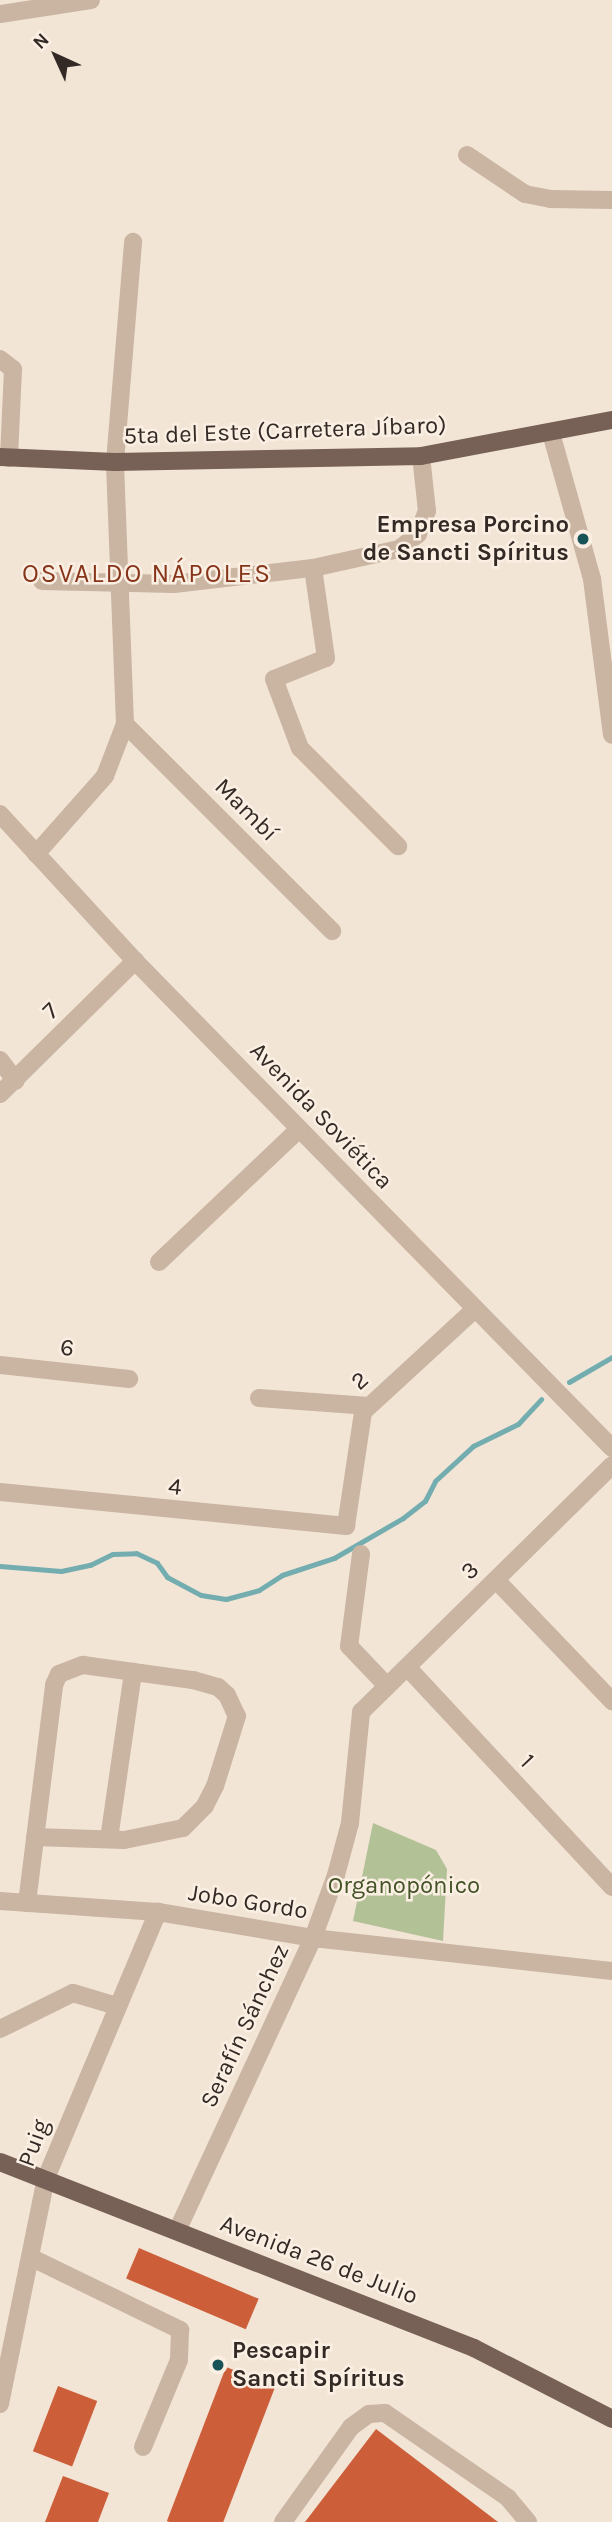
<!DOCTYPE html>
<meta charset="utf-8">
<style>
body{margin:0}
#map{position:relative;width:612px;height:2522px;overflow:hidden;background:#f2e5d6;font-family:Karla,sans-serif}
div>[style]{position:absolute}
.green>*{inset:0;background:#b2c196}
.stream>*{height:5px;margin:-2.5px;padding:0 2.5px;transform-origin:2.5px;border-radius:2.5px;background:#74adb0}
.building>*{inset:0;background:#cc5e39;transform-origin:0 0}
.minor>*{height:18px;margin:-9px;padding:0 9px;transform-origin:9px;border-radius:9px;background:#cab4a2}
.major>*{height:18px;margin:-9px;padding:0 9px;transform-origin:9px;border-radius:9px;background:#776055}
.dots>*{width:19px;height:19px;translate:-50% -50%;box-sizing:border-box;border:4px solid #faefe2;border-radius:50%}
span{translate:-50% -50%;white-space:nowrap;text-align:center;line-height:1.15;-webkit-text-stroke:5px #faefe2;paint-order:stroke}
.street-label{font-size:24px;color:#342a25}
.poi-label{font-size:24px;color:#342a25;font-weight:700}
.right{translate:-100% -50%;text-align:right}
.left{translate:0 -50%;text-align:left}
.park-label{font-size:24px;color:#435327}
.neighbourhood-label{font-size:26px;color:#87351a;letter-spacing:2px}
.north{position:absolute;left:21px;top:21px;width:70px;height:70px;-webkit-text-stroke:5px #faefe2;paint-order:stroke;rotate:315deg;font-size:19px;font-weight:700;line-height:28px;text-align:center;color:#342a25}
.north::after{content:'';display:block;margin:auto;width:24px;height:32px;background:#342a25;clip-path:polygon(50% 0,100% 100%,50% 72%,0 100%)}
</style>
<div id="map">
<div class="green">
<i style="clip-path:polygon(373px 1823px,436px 1850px,447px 1869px,443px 1941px,353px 1921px)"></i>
</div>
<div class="stream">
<i style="left:569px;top:1382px;width:50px;rotate:-30.2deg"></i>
<i style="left:0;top:1566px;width:61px;rotate:4.7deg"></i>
<i style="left:61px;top:1571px;width:30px;rotate:-12deg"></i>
<i style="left:90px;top:1565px;width:25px;rotate:-26deg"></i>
<i style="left:113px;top:1554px;width:23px;rotate:-2deg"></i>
<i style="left:136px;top:1553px;width:23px;rotate:25deg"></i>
<i style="left:157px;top:1563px;width:17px;rotate:54deg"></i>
<i style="left:167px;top:1577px;width:38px;rotate:28deg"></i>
<i style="left:201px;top:1595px;width:25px;rotate:9deg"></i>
<i style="left:226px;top:1599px;width:34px;rotate:-15deg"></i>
<i style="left:259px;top:1590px;width:27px;rotate:-33deg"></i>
<i style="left:282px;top:1575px;width:55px;rotate:-18.1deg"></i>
<i style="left:334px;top:1558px;width:80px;rotate:-30.1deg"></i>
<i style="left:403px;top:1518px;width:28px;rotate:-38deg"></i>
<i style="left:425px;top:1501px;width:22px;rotate:-63deg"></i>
<i style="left:435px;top:1481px;width:52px;rotate:-42.6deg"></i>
<i style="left:473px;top:1446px;width:50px;rotate:-26.1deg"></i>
<i style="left:518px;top:1424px;width:34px;rotate:-47deg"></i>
</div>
<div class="building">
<i style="left:139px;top:2248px;width:130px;height:33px;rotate:23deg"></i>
<i style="left:226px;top:2367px;width:53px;height:165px;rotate:21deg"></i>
<i style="left:58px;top:2386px;width:42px;height:70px;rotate:21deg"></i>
<i style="clip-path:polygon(376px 2429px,498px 2522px,305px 2522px)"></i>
<i style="clip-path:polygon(63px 2476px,109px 2493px,98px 2522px,45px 2522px)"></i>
</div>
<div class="minor">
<i style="left:0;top:14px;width:92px;rotate:-8.7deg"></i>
<i style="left:467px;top:155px;width:70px;rotate:33.9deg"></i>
<i style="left:525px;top:194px;width:25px;rotate:11deg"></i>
<i style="left:550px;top:199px;width:62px;rotate:0.9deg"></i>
<i style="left:0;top:359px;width:16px;rotate:38deg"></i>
<i style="left:13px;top:369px;width:89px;rotate:92.6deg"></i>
<i style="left:551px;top:433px;width:152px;rotate:74.3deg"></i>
<i style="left:592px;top:579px;width:157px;rotate:82.7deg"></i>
<i style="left:313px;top:568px;width:91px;rotate:81.8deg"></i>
<i style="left:326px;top:658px;width:56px;rotate:158deg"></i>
<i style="left:274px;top:679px;width:74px;rotate:69.4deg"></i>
<i style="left:300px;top:748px;width:139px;rotate:45deg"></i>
<i style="left:42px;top:581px;width:132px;rotate:1.3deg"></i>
<i style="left:174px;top:584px;width:140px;rotate:-6.6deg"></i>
<i style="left:313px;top:568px;width:88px;rotate:-12.5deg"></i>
<i style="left:399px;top:549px;width:24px;rotate:-38deg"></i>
<i style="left:418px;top:534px;width:25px;rotate:-69deg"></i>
<i style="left:427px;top:511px;width:55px;rotate:-96.2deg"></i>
<i style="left:125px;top:724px;width:293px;rotate:45deg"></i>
<i style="left:0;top:814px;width:200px;rotate:47.4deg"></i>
<i style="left:135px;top:961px;width:682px;rotate:45.59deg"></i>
<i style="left:36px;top:854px;width:104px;rotate:-48.5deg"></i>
<i style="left:105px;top:776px;width:56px;rotate:-69deg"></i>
<i style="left:125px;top:724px;width:262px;rotate:-92.2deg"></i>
<i style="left:115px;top:462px;width:221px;rotate:-85.3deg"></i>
<i style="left:0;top:1060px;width:26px;rotate:53deg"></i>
<i style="left:0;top:1094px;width:190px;rotate:-44.6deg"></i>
<i style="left:159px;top:1262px;width:193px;rotate:-43.5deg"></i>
<i style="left:0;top:1365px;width:130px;rotate:6.2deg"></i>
<i style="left:259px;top:1398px;width:110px;rotate:4.2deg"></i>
<i style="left:0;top:1492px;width:348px;rotate:5.6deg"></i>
<i style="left:346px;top:1526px;width:115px;rotate:-81.5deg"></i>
<i style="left:363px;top:1412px;width:152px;rotate:-42.6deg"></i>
<i style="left:361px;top:1554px;width:93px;rotate:97.4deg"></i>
<i style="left:349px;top:1646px;width:54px;rotate:46.5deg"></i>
<i style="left:496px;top:1580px;width:168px;rotate:46.2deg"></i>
<i style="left:407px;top:1667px;width:301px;rotate:47deg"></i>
<i style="left:109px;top:1839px;width:169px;rotate:-81.8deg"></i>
<i style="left:0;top:1901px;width:158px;rotate:4deg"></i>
<i style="left:158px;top:1912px;width:157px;rotate:9.5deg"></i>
<i style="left:313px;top:1938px;width:301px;rotate:6.3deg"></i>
<i style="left:27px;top:1903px;width:220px;rotate:-82.9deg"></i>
<i style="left:54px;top:1685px;width:12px;rotate:-66deg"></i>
<i style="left:59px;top:1674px;width:26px;rotate:-21deg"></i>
<i style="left:83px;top:1665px;width:111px;rotate:7.8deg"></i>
<i style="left:193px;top:1680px;width:26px;rotate:16deg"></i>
<i style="left:218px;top:1687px;width:12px;rotate:42deg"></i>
<i style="left:227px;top:1695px;width:23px;rotate:65deg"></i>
<i style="left:237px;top:1716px;width:73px;rotate:107.4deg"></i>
<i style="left:215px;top:1786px;width:22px;rotate:117deg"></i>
<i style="left:205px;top:1806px;width:31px;rotate:135deg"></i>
<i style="left:183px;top:1828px;width:60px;rotate:168.5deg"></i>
<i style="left:124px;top:1840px;width:89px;rotate:-178.1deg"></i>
<i style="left:0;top:2029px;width:81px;rotate:-26.3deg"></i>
<i style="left:73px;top:1993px;width:46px;rotate:16.5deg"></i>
<i style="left:177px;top:2231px;width:323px;rotate:-65.1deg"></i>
<i style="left:313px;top:1938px;width:67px;rotate:-69.9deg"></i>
<i style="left:336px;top:1875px;width:54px;rotate:-74.9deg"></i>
<i style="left:350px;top:1823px;width:112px;rotate:-84.3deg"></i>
<i style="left:361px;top:1712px;width:352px;rotate:-44.5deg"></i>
<i style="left:32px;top:2258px;width:165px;rotate:25.9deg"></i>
<i style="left:180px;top:2330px;width:30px;rotate:92deg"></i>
<i style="left:179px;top:2360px;width:94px;rotate:112.5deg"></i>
<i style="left:0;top:2404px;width:231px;rotate:-78.5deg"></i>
<i style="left:46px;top:2178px;width:289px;rotate:-67.2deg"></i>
<i style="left:283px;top:2522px;width:117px;rotate:-54.4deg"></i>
<i style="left:351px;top:2427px;width:22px;rotate:-36deg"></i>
<i style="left:369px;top:2414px;width:16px;rotate:-4deg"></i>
<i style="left:385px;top:2413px;width:150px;rotate:34.6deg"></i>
<i style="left:508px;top:2498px;width:31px;rotate:50deg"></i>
</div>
<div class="major">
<i style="left:0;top:457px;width:115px;rotate:2.5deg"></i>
<i style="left:115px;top:462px;width:306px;rotate:-1.1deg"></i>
<i style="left:421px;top:456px;width:194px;rotate:-10.7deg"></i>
<i style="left:0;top:2162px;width:509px;rotate:21.43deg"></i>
<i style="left:474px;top:2348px;width:155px;rotate:27.2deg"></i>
</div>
<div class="dots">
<i style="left:583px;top:539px;background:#185357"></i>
<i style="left:218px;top:2365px;background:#185357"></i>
</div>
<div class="street-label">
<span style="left:285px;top:431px;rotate:-2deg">5ta del Este (Carretera Jíbaro)</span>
<span style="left:246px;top:810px;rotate:45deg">Mambí</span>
<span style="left:51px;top:1011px;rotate:-45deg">7</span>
<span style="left:321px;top:1116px;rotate:46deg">Avenida Soviética</span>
<span style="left:67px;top:1348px;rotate:6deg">6</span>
<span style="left:360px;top:1381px;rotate:-43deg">2</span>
<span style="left:175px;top:1487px;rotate:6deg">4</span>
<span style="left:470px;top:1571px;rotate:-44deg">3</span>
<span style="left:527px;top:1761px;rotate:47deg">1</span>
<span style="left:248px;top:1902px;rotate:9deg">Jobo Gordo</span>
<span style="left:245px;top:2026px;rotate:-65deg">Serafín Sánchez</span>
<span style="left:34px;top:2143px;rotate:-70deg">Puig</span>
<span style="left:319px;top:2260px;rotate:21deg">Avenida 26 de Julio</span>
</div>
<div class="poi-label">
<span class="right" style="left:569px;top:539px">Empresa Porcino<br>de Sancti Spíritus</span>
<span class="left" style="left:232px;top:2365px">Pescapir<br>Sancti Spíritus</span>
</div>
<div class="park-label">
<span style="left:404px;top:1886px">Organopónico</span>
</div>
<div class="neighbourhood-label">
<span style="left:147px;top:574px">OSVALDO NÁPOLES</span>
</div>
<div class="north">N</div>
</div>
